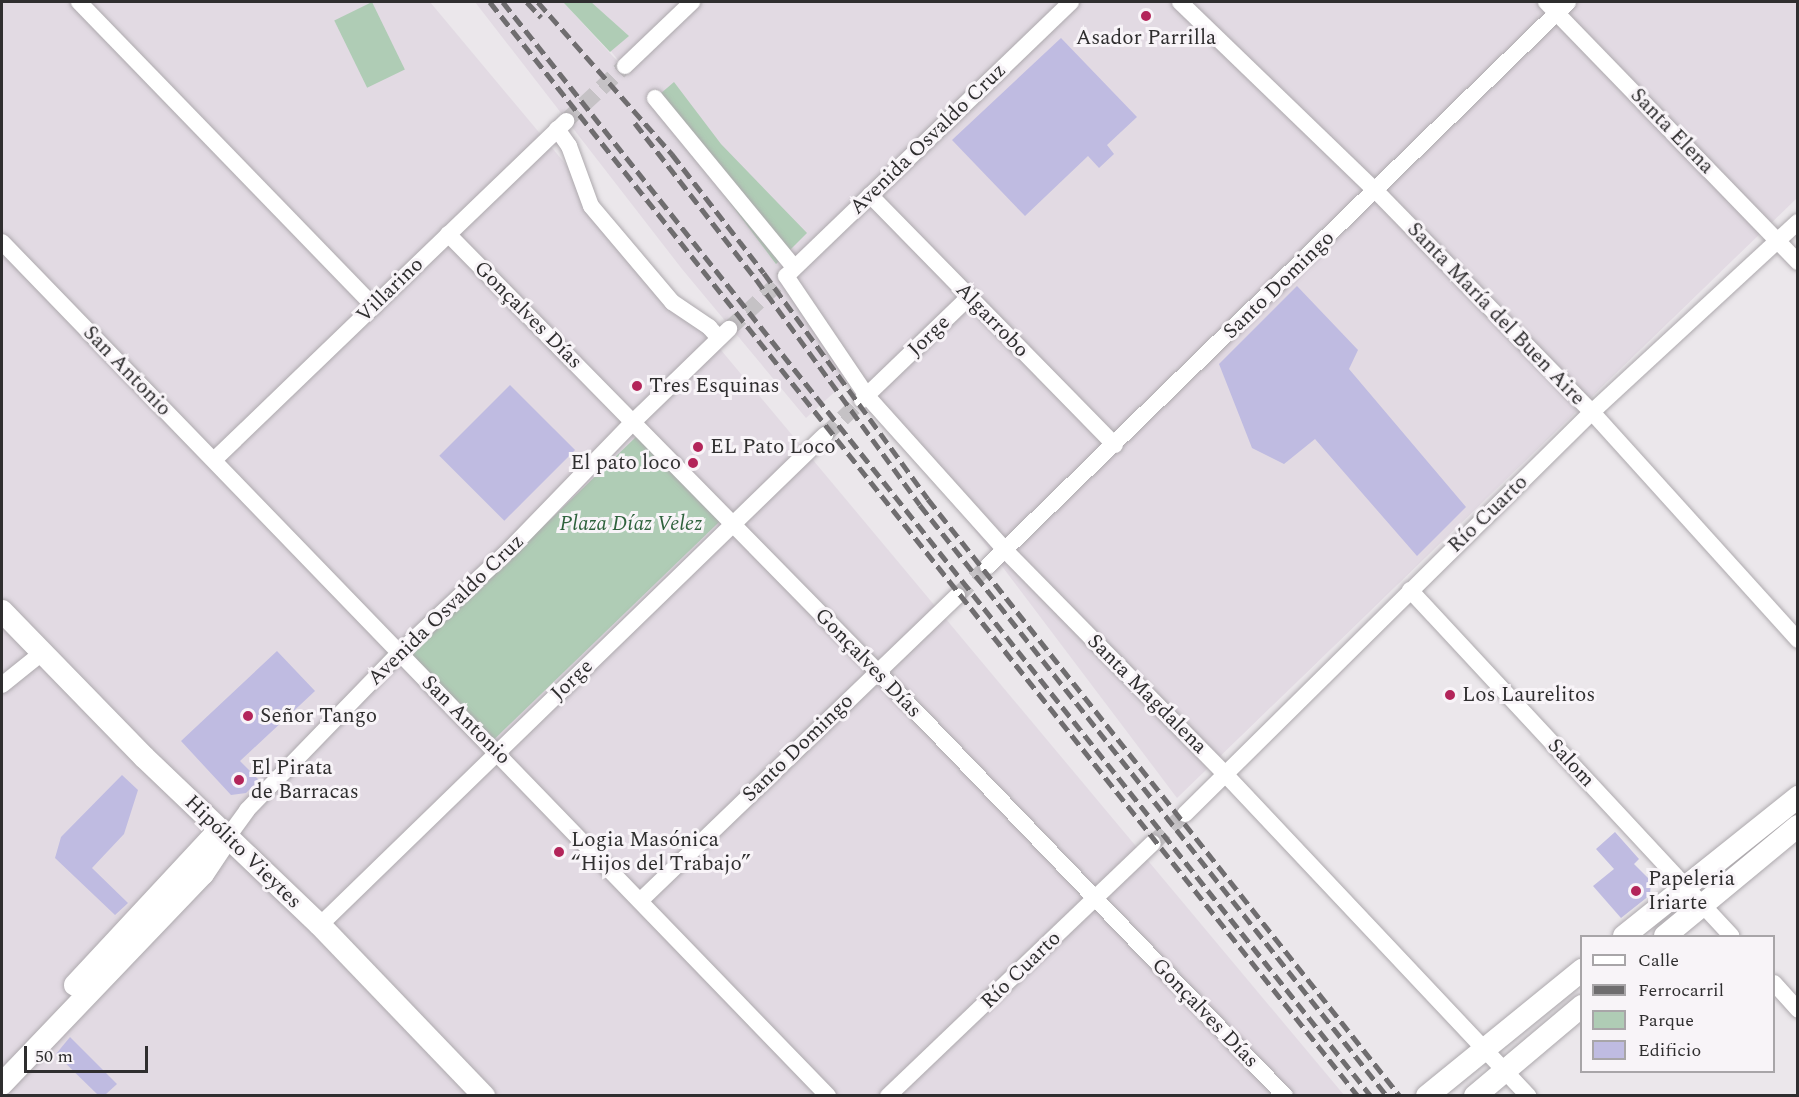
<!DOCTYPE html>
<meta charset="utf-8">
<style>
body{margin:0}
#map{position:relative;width:1799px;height:1097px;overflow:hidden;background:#ebe7eb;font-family:Spectral,serif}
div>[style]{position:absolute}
.built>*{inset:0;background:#e2dae3}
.green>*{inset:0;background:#afccb5;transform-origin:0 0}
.building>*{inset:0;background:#bfbbe1;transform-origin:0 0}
.street-tunnel>*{height:16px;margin-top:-8px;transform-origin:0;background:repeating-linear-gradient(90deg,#c5c2c5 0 16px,transparent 0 24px)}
.roads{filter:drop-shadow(0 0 2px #ada9ad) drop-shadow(0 0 2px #ada9ad)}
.street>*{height:16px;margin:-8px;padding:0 8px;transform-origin:8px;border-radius:8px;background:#fff}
.secondary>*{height:22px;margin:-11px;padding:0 11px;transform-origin:11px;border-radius:11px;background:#fff}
.rail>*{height:4.5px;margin-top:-2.25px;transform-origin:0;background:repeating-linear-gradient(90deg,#6f6d6f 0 12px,transparent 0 18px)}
.dots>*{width:16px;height:16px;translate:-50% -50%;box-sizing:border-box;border:3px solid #f8f4f8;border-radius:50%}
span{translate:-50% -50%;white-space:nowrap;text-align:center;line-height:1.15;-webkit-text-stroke:6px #f8f4f8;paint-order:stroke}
.poi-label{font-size:21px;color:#2f2e2f}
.left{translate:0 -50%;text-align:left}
.right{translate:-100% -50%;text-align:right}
.street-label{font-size:21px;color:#2f2e2f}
.park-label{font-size:21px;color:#2e623c;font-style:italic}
.frame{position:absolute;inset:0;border:3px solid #2f2e2f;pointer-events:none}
.legend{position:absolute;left:1580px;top:935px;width:195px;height:138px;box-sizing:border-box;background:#f8f4f8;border:2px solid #a8a5a8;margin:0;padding:8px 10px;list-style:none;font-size:18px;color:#2f2e2f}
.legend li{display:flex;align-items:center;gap:12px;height:30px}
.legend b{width:30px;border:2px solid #a8a5a8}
.scale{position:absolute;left:24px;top:1046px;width:124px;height:27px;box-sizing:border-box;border:3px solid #2f2e2f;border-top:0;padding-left:8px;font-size:18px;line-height:21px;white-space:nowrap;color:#2f2e2f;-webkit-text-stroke:4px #f8f4f8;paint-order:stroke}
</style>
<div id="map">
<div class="built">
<i style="clip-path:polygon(2px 2px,430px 2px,1344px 1095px,2px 1096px)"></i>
<i style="clip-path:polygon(475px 2px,563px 2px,631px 76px,571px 2px,1797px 2px,1797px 198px,1177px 798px,795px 292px,850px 378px,806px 418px,682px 269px)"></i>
</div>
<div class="green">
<i style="left:372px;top:2px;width:75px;height:42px;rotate:64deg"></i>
<i style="clip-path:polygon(563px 2px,591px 2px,629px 36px,610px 52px)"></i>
<i style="clip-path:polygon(674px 82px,721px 144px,807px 233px,776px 264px,653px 100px)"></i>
<i style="left:638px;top:435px;width:119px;height:320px;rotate:46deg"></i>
</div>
<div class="building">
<i style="clip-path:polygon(1061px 38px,1137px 117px,1107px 145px,1114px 154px,1099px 168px,1088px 156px,1025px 216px,952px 140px)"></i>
<i style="clip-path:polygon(1297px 286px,1358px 350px,1349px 369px,1466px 507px,1417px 556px,1315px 439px,1284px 464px,1252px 448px,1219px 364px)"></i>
<i style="left:510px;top:385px;width:92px;height:100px;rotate:45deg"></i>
<i style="clip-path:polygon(277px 651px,315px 691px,240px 761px,259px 780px,246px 793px,231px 795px,181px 741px)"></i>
<i style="clip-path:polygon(122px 775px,138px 790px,124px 834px,92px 868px,128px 903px,115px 915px,55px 858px,61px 837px)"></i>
<i style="clip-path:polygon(1615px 832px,1639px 859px,1634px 864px,1651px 881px,1650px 895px,1621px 918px,1593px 886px,1614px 869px,1596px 849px)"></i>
<i style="clip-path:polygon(70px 1037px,117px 1084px,105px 1095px,98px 1095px,56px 1054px)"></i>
</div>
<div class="street-tunnel">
<i style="left:566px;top:121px;width:81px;rotate:-43deg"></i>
<i style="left:729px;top:329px;width:78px;rotate:-42.9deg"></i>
<i style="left:825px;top:435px;width:51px;rotate:-43.4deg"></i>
<i style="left:957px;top:596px;width:43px;rotate:-44.1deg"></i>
<i style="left:1153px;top:843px;width:43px;rotate:-42.2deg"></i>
</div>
<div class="roads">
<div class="street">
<i style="left:79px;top:2px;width:424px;rotate:45.9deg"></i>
<i style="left:1071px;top:2px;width:395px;rotate:136.1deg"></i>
<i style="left:786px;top:276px;width:145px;rotate:56deg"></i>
<i style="left:867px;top:396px;width:207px;rotate:48.1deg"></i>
<i style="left:1005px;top:550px;width:315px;rotate:45.5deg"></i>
<i style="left:1226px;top:775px;width:441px;rotate:46.7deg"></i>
<i style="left:1180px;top:2px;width:272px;rotate:44deg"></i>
<i style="left:1376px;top:191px;width:309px;rotate:45.7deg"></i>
<i style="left:1592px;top:412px;width:307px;rotate:47.9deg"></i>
<i style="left:1546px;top:2px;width:362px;rotate:45.9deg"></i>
<i style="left:625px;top:66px;width:93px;rotate:-43.7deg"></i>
<i style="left:655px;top:98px;width:219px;rotate:50.6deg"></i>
<i style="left:557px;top:129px;width:21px;rotate:55deg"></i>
<i style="left:569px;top:146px;width:64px;rotate:69.9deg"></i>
<i style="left:591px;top:206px;width:126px;rotate:49.8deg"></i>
<i style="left:672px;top:302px;width:45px;rotate:34deg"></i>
<i style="left:709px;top:327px;width:15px;rotate:48deg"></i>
<i style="left:870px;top:195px;width:350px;rotate:45.6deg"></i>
<i style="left:448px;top:234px;width:612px;rotate:45.53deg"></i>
<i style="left:877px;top:671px;width:589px;rotate:46.17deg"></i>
<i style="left:2px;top:242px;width:1188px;rotate:45.95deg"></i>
<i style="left:862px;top:400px;width:149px;rotate:-43.9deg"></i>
<i style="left:214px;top:460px;width:489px;rotate:-43.9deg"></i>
<i style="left:988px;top:566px;width:809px;rotate:-44.2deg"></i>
<i style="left:1410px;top:590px;width:472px;rotate:47.1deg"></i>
<i style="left:2px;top:685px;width:51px;rotate:-38.7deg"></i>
<i style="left:1185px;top:814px;width:572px;rotate:-44.65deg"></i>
<i style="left:1592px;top:412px;width:280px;rotate:-42.7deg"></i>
<i style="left:227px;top:838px;width:34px;rotate:-54deg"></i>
<i style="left:247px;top:810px;width:219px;rotate:-45.9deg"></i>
<i style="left:399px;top:653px;width:151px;rotate:-43.1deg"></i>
<i style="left:509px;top:550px;width:178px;rotate:-45.9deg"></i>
<i style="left:633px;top:422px;width:134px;rotate:-44.1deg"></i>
<i style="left:640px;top:901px;width:440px;rotate:-43.9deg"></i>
<i style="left:320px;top:925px;width:704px;rotate:-44.14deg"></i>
<i style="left:1774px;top:983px;width:36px;rotate:48deg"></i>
<i style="left:888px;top:1096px;width:366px;rotate:-43.7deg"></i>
</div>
<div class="secondary">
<i style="left:2px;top:611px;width:204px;rotate:45.8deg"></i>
<i style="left:144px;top:757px;width:243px;rotate:43.7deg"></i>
<i style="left:320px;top:925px;width:237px;rotate:46.2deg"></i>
<i style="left:1624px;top:936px;width:223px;rotate:-38.6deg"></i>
<i style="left:1665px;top:936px;width:173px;rotate:-39.6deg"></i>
<i style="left:75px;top:985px;width:210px;rotate:-47.1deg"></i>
<i style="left:2px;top:1084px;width:291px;rotate:-46.3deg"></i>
<i style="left:203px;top:874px;width:43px;rotate:-56.3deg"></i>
<i style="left:1427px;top:1096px;width:200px;rotate:-39.1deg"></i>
<i style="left:1475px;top:1096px;width:140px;rotate:-40.1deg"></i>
</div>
</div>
<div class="rail">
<i style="left:490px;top:2px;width:1397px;rotate:51.57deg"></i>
<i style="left:503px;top:2px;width:1397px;rotate:51.57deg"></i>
<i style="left:527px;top:2px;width:21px;rotate:47deg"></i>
<i style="left:538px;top:2px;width:203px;rotate:48.6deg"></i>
<i style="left:672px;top:154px;width:150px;rotate:52.3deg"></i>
<i style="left:764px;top:273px;width:279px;rotate:54deg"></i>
<i style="left:928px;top:499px;width:761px;rotate:51.67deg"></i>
<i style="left:635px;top:123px;width:197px;rotate:52.2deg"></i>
<i style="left:756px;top:279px;width:279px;rotate:54deg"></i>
<i style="left:920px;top:505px;width:753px;rotate:51.68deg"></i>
</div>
<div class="dots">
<i style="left:1146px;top:16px;background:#b3255a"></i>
<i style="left:637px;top:386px;background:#b3255a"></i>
<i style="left:698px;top:447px;background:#b3255a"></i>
<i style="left:693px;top:463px;background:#b3255a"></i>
<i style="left:1450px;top:695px;background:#b3255a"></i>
<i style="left:248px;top:716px;background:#b3255a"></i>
<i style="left:239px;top:780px;background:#b3255a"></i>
<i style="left:559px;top:852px;background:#b3255a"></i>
<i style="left:1636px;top:891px;background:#b3255a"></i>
</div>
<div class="poi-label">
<span style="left:1146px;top:38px">Asador Parrilla</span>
<span class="left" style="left:649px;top:386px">Tres Esquinas</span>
<span class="left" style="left:710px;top:447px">EL Pato Loco</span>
<span class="right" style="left:681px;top:463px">El pato loco</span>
<span class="left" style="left:1462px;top:695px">Los Laurelitos</span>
<span class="left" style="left:260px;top:716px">Señor Tango</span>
<span class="left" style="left:251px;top:780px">El Pirata<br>de Barracas</span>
<span class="left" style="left:571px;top:852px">Logia Masónica<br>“Hijos del Trabajo”</span>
<span class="left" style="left:1648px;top:891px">Papeleria<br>Iriarte</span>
</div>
<div class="street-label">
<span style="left:1672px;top:131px;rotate:46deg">Santa Elena</span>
<span style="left:928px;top:139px;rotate:-44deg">Avenida Osvaldo Cruz</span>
<span style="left:1279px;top:285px;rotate:-44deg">Santo Domingo</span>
<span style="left:390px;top:290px;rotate:-44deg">Villarino</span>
<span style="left:1496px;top:314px;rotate:46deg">Santa María del Buen Aire</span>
<span style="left:528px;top:315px;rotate:45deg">Gonçalves Días</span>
<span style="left:992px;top:320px;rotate:46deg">Algarrobo</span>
<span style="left:929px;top:336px;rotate:-44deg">Jorge</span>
<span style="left:127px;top:371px;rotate:46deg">San Antonio</span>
<span style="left:1488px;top:514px;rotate:-44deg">Río Cuarto</span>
<span style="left:446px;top:610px;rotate:-44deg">Avenida Osvaldo Cruz</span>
<span style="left:868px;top:663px;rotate:46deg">Gonçalves Días</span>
<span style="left:572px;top:680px;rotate:-44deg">Jorge</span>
<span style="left:1147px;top:694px;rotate:45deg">Santa Magdalena</span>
<span style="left:466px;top:720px;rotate:45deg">San Antonio</span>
<span style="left:798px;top:748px;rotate:-44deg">Santo Domingo</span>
<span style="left:1571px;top:763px;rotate:47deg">Salom</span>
<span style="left:243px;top:852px;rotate:44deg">Hipólito Vieytes</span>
<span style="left:1021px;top:970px;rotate:-44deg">Río Cuarto</span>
<span style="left:1205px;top:1013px;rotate:46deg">Gonçalves Días</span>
</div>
<div class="park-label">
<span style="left:631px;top:524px">Plaza Díaz Velez</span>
</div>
<div class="frame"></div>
<ul class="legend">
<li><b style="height:8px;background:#fff"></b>Calle</li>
<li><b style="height:8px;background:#6f6d6f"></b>Ferrocarril</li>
<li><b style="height:16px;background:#afccb5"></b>Parque</li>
<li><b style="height:16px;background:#bfbbe1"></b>Edificio</li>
</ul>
<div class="scale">50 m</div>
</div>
